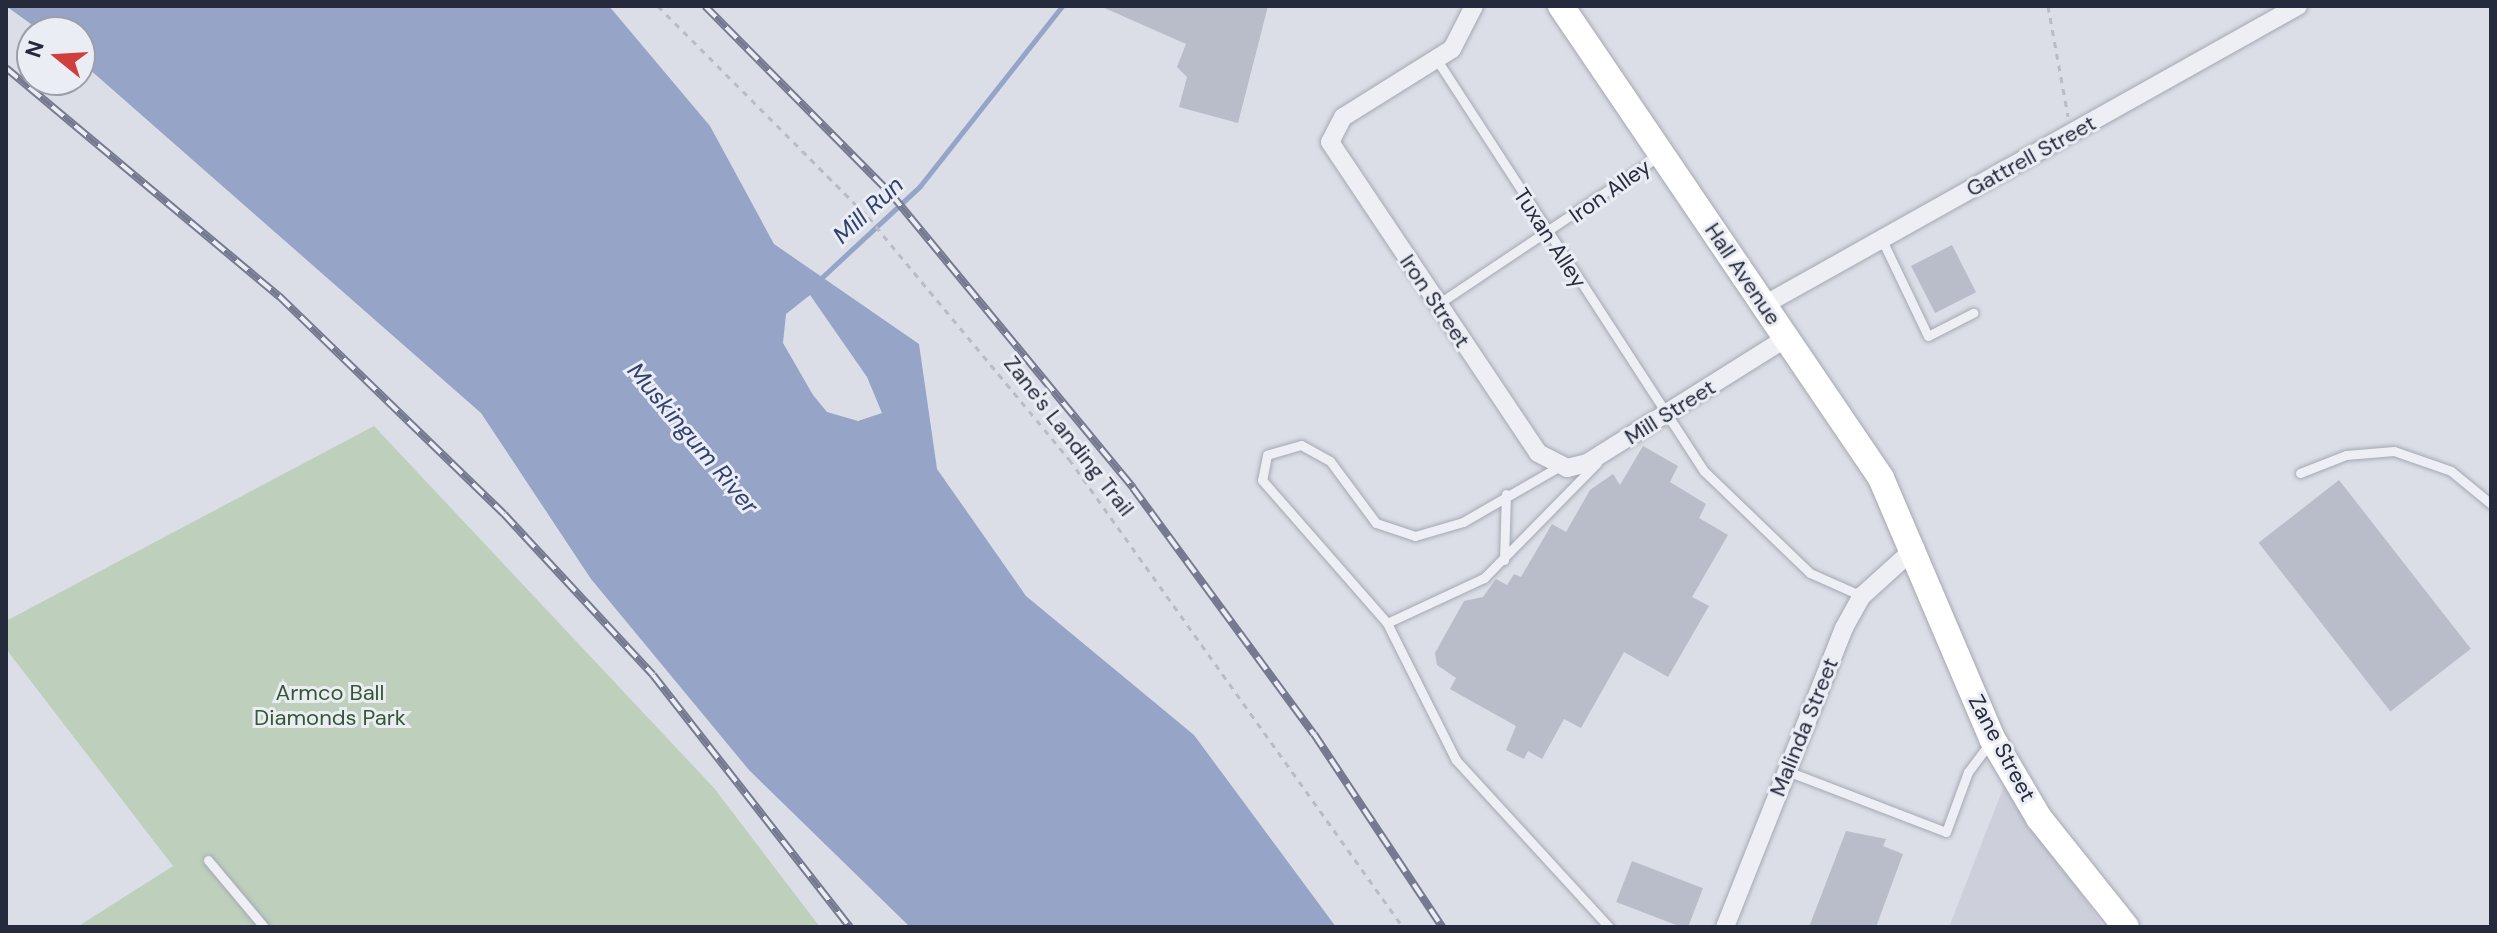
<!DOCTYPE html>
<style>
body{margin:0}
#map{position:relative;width:2497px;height:933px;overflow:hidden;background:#dbdee6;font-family:"DM Sans",sans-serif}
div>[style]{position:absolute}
.built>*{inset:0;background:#cdd0db}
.green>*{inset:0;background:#bed0bc}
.water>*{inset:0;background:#95a4c7}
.stream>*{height:5px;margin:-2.5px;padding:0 2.5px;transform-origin:2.5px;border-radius:2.5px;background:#95a4c7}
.building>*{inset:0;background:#b9bcc9;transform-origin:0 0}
.path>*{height:3px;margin-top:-1.5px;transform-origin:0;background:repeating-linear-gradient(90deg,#babcc4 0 6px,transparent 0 12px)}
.roads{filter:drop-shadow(0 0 2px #a4a8b3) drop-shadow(0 0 2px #a4a8b3)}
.lane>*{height:9px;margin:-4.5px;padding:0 4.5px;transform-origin:4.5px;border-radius:4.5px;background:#eeeff4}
.street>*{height:18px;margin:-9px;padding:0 9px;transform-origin:9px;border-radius:9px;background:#eeeff4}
.secondary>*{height:26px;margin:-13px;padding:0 13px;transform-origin:13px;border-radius:13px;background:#fff}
.rail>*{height:8px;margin-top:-4px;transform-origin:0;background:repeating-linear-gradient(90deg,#ebedf4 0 15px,#757a90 0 30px);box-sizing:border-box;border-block:2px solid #757a90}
span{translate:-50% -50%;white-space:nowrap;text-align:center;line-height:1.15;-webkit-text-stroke:6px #ebedf4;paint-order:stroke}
.street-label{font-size:22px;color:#252a3c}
.park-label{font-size:22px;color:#335832}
.water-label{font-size:24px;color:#2f4170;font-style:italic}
.frame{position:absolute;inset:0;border:8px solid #252a3c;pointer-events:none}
.north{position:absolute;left:16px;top:16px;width:80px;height:80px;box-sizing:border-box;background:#ebedf4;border:2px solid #9c9faa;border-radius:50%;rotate:288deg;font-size:22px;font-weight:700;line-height:32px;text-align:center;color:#252a3c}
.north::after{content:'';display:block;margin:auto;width:28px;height:36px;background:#cf403c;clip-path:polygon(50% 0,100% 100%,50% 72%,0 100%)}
</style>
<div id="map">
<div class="built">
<i style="clip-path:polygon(2006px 781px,2102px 925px,2104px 927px,1949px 927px)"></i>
</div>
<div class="green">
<i style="clip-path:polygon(374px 426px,714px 788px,820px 927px,77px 927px,173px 866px,6px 649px,6px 621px)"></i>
</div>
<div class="water">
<i style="clip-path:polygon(evenodd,6px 6px,609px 6px,710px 126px,774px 244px,919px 344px,937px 469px,1026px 596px,1194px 735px,1336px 927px,910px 927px,749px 770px,591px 579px,481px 413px,80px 61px,80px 32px,42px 32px,6px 6px,810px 295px,867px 377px,882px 413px,858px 421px,827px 412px,813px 395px,783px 343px,786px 314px,810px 295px)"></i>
</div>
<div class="stream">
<i style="left:819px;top:280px;width:138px;rotate:-42.9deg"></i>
<i style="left:920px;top:186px;width:229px;rotate:-51.7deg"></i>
</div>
<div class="building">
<i style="clip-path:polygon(1100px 6px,1268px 6px,1238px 123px,1179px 107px,1187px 77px,1177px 67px,1186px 44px)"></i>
<i style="left:1952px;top:245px;width:53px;height:46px;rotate:63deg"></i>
<i style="clip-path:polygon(1643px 446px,1678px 466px,1670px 482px,1706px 504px,1699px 518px,1728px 535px,1692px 597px,1709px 606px,1668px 677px,1624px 652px,1581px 728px,1564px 719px,1542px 759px,1528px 751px,1524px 759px,1506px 750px,1516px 726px,1450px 689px,1456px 678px,1437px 665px,1435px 653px,1464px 601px,1483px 597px,1496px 579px,1507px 585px,1514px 574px,1521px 577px,1552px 524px,1566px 532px,1590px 490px,1613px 474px,1620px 485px)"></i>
<i style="left:2339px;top:480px;width:214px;height:102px;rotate:52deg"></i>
<i style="clip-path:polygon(1846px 831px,1886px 839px,1883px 846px,1903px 854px,1876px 927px,1809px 927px)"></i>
<i style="left:1632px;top:861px;width:76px;height:44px;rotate:21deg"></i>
</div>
<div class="path">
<i style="left:658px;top:6px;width:298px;rotate:45.1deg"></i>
<i style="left:868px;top:217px;width:315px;rotate:50.3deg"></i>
<i style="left:1069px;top:459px;width:575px;rotate:54.49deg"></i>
<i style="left:2048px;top:6px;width:112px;rotate:79.7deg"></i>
</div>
<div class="roads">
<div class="lane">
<i style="left:1437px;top:60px;width:490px;rotate:57deg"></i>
<i style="left:1704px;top:471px;width:147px;rotate:43.9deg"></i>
<i style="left:1810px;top:573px;width:57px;rotate:23.9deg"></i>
<i style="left:1882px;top:240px;width:106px;rotate:64.4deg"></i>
<i style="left:1928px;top:336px;width:51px;rotate:-27.1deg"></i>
<i style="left:1438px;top:304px;width:266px;rotate:-33.8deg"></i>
<i style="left:1560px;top:466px;width:112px;rotate:150deg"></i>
<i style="left:1463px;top:522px;width:50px;rotate:163.7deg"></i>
<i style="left:1415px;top:536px;width:41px;rotate:-161.6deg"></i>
<i style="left:1376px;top:523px;width:77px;rotate:-126.6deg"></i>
<i style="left:1330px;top:461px;width:33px;rotate:-151deg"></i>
<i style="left:1301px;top:445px;width:35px;rotate:164deg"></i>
<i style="left:1267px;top:455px;width:25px;rotate:101deg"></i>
<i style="left:1262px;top:480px;width:190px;rotate:48.8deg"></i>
<i style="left:1387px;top:623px;width:153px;rotate:63.3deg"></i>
<i style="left:1456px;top:760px;width:226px;rotate:47.5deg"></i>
<i style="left:2300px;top:473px;width:49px;rotate:-21.4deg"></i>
<i style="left:2346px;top:455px;width:48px;rotate:-4.8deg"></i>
<i style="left:2394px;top:451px;width:60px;rotate:19.3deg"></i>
<i style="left:2451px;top:471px;width:52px;rotate:39.5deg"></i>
<i style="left:1504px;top:560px;width:66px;rotate:-88.3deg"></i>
<i style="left:1387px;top:623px;width:107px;rotate:-24.9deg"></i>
<i style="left:1484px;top:578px;width:161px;rotate:-45.5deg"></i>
<i style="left:1787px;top:771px;width:170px;rotate:21deg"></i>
<i style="left:1946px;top:832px;width:64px;rotate:-69.9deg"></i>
<i style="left:1968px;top:772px;width:38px;rotate:-53deg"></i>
<i style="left:208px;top:860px;width:87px;rotate:50.1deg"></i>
</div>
<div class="street">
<i style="left:1474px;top:6px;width:48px;rotate:117.1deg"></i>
<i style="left:1452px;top:49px;width:128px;rotate:148deg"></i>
<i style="left:1343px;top:117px;width:28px;rotate:117deg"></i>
<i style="left:1330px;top:142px;width:374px;rotate:56.2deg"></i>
<i style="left:1538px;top:453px;width:33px;rotate:27deg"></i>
<i style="left:1567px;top:468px;width:21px;rotate:-14deg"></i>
<i style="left:1587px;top:463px;width:235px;rotate:-32.1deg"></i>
<i style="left:1764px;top:305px;width:612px;rotate:-29.25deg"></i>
<i style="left:1725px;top:927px;width:322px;rotate:-68.3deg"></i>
<i style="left:1844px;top:628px;width:37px;rotate:-61deg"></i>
<i style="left:1862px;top:596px;width:72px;rotate:-42.2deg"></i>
</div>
<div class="secondary">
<i style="left:1561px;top:6px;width:570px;rotate:55.86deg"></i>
<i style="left:1881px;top:478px;width:285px;rotate:66.9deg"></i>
<i style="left:1993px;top:740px;width:91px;rotate:59.5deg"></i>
<i style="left:2039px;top:818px;width:139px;rotate:51.4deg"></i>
</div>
</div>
<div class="rail">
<i style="left:705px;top:6px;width:264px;rotate:45.3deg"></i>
<i style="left:891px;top:194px;width:381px;rotate:50.5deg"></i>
<i style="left:1133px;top:488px;width:305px;rotate:53.7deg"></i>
<i style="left:1314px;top:734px;width:232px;rotate:56.4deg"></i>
<i style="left:6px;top:68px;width:356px;rotate:39.9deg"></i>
<i style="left:279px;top:296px;width:313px;rotate:44.1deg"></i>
<i style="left:504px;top:514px;width:219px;rotate:47.2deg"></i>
<i style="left:653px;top:675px;width:320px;rotate:52deg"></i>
</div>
<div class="street-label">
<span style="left:2031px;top:156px;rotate:-29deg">Gattrell Street</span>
<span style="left:1610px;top:191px;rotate:-35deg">Iron Alley</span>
<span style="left:1550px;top:238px;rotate:57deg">Tuxan Alley</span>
<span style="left:1743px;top:274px;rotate:56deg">Hall Avenue</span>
<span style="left:1435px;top:301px;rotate:56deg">Iron Street</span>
<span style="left:1670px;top:412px;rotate:-32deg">Mill Street</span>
<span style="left:1069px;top:436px;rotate:52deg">Zane's Landing Trail</span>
<span style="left:1804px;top:727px;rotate:-68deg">Malinda Street</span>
<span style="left:2002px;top:748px;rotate:62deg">Zane Street</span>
</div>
<div class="park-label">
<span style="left:330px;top:705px">Armco Ball<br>Diamonds Park</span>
</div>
<div class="water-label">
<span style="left:868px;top:210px;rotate:-43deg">Mill Run</span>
<span style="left:693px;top:438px;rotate:50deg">Muskingum River</span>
</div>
<div class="frame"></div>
<div class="north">N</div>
</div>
